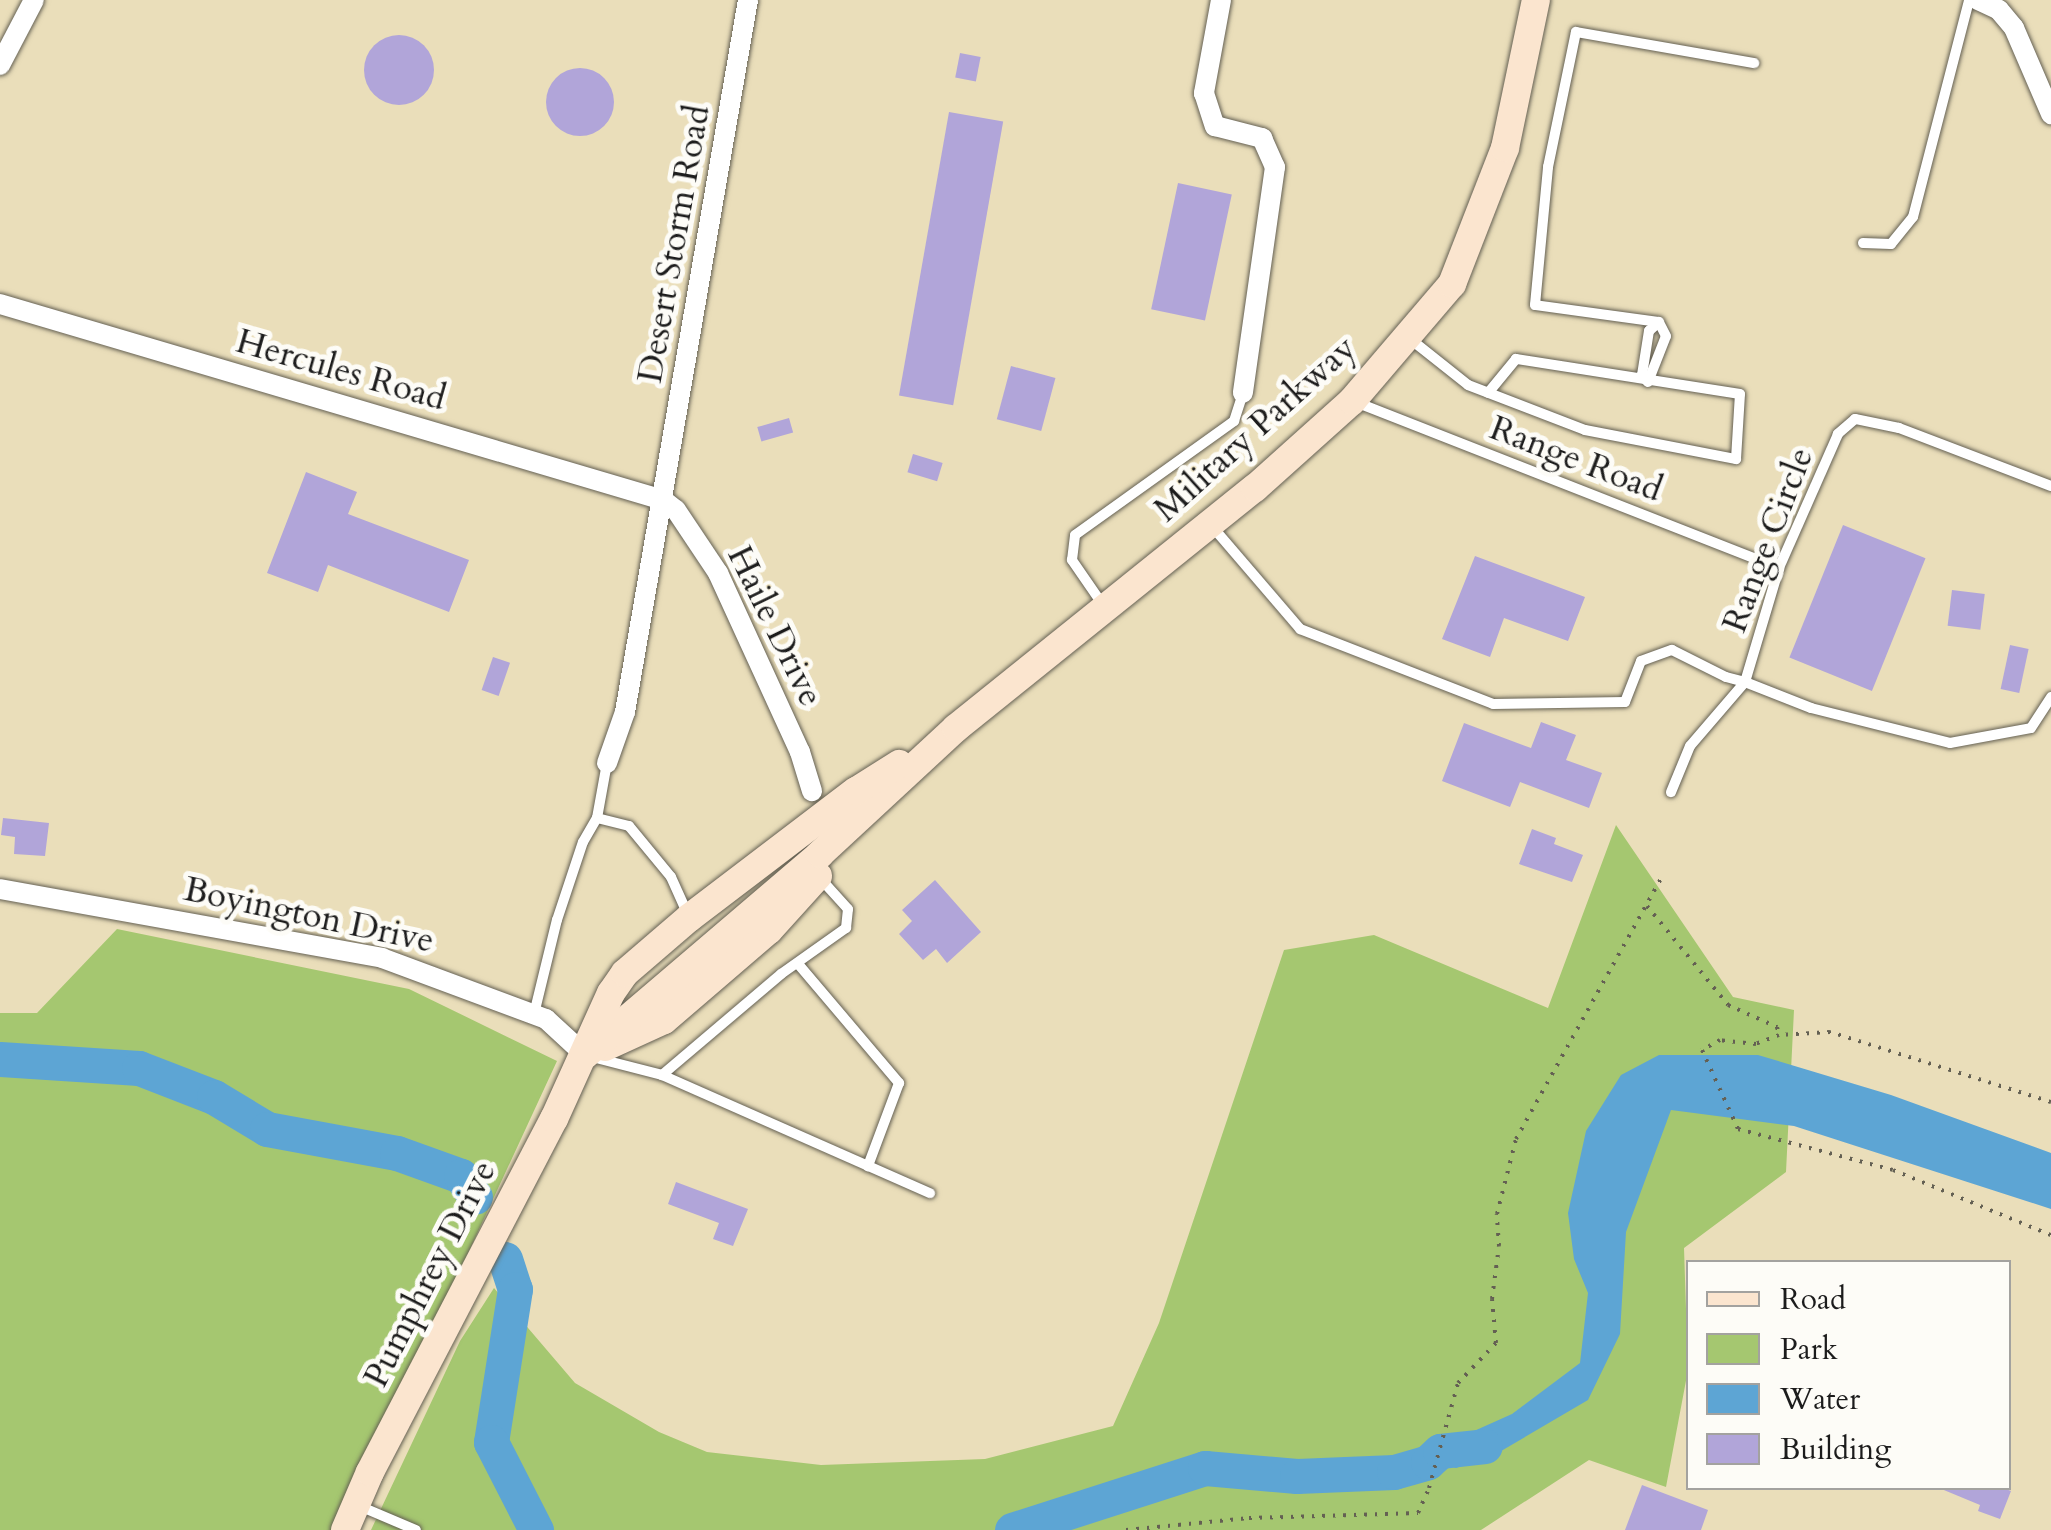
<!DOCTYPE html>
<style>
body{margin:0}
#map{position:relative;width:2051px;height:1530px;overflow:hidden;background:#eadeba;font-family:Cardo,serif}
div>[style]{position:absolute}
.green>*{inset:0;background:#a5c770}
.water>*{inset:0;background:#5da5d4}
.river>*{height:35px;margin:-17.5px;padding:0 17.5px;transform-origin:17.5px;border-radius:17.5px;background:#5da5d4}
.building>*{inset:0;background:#b1a5d9;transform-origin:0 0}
.round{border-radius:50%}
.path>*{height:4px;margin-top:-2px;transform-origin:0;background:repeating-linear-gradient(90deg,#646053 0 2.5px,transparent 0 10.5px)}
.roads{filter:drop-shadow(0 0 2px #646053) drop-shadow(0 0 2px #646053)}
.lane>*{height:10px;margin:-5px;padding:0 5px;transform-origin:5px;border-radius:5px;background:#fff}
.street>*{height:20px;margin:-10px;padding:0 10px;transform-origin:10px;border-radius:10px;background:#fff}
.secondary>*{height:28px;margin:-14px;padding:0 14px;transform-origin:14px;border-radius:14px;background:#fbe5cf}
span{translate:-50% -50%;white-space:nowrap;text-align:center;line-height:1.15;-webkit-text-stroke:10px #fdfcf7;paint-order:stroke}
.street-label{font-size:35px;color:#1c1c1c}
.legend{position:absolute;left:1686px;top:1260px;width:325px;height:230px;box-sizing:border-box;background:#fdfcf7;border:2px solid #a3a29f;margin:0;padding:12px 18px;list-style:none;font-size:30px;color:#1c1c1c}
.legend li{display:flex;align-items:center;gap:20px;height:50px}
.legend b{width:50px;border:2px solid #a3a29f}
</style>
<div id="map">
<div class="green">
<i style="clip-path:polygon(1616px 825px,1733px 997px,1794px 1010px,1786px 1172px,1684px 1248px,1688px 1370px,1666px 1487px,1589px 1460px,1481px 1530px,371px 1530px,460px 1341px,494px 1288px,575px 1383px,659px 1432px,707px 1452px,821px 1465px,985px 1459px,1113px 1426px,1159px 1323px,1284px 950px,1374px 935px,1548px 1008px)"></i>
<i style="clip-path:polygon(117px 929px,409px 989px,557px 1061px,340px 1530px,0 1530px,0 1013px,37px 1013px)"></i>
</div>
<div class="water">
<i style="clip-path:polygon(1659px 1055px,1758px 1055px,1891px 1095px,2051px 1153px,2051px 1209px,1794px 1126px,1671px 1110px,1626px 1232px,1620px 1334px,1588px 1400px,1496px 1454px,1456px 1468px,1434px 1461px,1445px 1444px,1512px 1414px,1580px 1363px,1588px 1293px,1574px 1259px,1568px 1213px,1586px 1131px,1621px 1075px)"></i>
</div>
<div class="river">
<i style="left:0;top:1059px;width:139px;rotate:3.7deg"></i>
<i style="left:139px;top:1068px;width:80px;rotate:21.1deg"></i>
<i style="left:214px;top:1097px;width:62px;rotate:31.1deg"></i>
<i style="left:267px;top:1129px;width:132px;rotate:10.5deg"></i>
<i style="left:397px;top:1153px;width:68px;rotate:19.8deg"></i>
<i style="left:461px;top:1176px;width:25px;rotate:56deg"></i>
<i style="left:505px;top:1259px;width:32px;rotate:72deg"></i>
<i style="left:515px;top:1289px;width:155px;rotate:98.9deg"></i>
<i style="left:491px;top:1442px;width:99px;rotate:62.9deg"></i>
<i style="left:1012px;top:1530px;width:203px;rotate:-17.8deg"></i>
<i style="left:1205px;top:1468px;width:92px;rotate:5deg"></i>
<i style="left:1297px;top:1476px;width:97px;rotate:-2.4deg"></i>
<i style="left:1394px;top:1472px;width:35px;rotate:-16deg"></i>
<i style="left:1428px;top:1462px;width:16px;rotate:-43deg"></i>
<i style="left:1440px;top:1451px;width:45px;rotate:-6.3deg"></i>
</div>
<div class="building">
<i class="round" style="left:364px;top:35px;width:70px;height:70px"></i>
<i style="left:960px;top:53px;width:21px;height:25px;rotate:11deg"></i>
<i class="round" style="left:546px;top:68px;width:68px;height:68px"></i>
<i style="left:949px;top:112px;width:55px;height:288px;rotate:10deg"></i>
<i style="left:1178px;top:183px;width:55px;height:129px;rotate:12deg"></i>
<i style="left:1011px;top:366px;width:46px;height:55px;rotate:15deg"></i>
<i style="left:789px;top:418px;width:15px;height:33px;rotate:74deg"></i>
<i style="left:913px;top:454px;width:31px;height:19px;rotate:17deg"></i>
<i style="clip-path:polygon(306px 472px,357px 492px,348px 514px,469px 560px,449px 612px,328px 565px,318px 592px,267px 573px)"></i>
<i style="left:1843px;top:525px;width:89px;height:143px;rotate:22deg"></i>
<i style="clip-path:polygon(1475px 556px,1585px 597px,1568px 641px,1504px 618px,1490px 657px,1442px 639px)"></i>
<i style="left:1952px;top:590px;width:33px;height:36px;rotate:7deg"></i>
<i style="left:2010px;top:645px;width:19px;height:45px;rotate:12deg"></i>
<i style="left:493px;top:657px;width:18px;height:35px;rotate:19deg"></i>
<i style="clip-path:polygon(1541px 722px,1576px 735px,1566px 760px,1602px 773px,1589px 808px,1520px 782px,1510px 807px,1442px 781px,1464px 723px,1531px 748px)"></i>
<i style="clip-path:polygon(3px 818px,49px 823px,45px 856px,14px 854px,15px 837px,1px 835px)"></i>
<i style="clip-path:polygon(1532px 829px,1556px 838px,1554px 844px,1583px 855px,1572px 882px,1519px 864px)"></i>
<i style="clip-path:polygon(935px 880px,981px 932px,947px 963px,936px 949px,923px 960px,899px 934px,912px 921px,902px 910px)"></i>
<i style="clip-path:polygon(676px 1182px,748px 1209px,733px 1246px,713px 1239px,719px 1223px,668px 1204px)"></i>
<i style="clip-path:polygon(1642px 1485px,1708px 1510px,1701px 1530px,1625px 1530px)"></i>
<i style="clip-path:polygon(1939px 1488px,2003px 1488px,2011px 1491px,2000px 1519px,1978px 1511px,1980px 1505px)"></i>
</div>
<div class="path">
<i style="left:1647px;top:906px;width:128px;rotate:50.7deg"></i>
<i style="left:1728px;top:1005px;width:54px;rotate:24.2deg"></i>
<i style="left:1777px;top:1027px;width:8px;rotate:76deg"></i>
<i style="left:2051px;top:1102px;width:232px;rotate:-162.4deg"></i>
<i style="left:1830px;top:1032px;width:51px;rotate:176.6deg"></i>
<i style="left:1779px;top:1035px;width:25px;rotate:159deg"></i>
<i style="left:1756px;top:1044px;width:36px;rotate:-174deg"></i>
<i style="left:1720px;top:1040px;width:21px;rotate:151deg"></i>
<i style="left:1702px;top:1050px;width:87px;rotate:65.5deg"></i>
<i style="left:1738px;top:1129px;width:160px;rotate:14.8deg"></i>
<i style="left:1893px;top:1170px;width:171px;rotate:22.4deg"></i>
<i style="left:1126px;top:1530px;width:124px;rotate:-5.6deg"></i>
<i style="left:1249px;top:1518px;width:169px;rotate:-1.7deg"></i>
<i style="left:1418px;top:1513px;width:27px;rotate:-66deg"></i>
<i style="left:1429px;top:1488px;width:109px;rotate:-74.6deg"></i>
<i style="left:1458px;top:1383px;width:55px;rotate:-46.5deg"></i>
<i style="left:1496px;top:1343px;width:44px;rotate:-95.2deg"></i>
<i style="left:1492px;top:1299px;width:53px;rotate:-82.5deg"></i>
<i style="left:1499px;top:1246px;width:32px;rotate:-94deg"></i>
<i style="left:1497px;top:1214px;width:77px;rotate:-75.8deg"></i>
<i style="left:1516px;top:1139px;width:299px;rotate:-60.9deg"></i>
</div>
<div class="roads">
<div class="lane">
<i style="left:1863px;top:243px;width:28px;rotate:2deg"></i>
<i style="left:1891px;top:244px;width:35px;rotate:-51deg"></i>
<i style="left:1913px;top:217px;width:224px;rotate:-75.5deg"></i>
<i style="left:1659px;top:322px;width:125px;rotate:-172.2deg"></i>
<i style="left:1535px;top:305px;width:139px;rotate:-84.6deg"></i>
<i style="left:1548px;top:167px;width:138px;rotate:-78.3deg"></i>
<i style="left:1576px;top:32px;width:181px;rotate:9.9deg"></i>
<i style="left:1409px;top:338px;width:75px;rotate:38.5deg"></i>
<i style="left:1468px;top:385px;width:125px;rotate:21deg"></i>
<i style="left:1585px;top:430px;width:154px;rotate:10.9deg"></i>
<i style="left:1736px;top:459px;width:65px;rotate:-86.5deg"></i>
<i style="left:1740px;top:394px;width:227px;rotate:-171.1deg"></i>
<i style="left:1516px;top:359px;width:44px;rotate:129.5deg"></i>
<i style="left:1647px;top:381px;width:8px;rotate:-130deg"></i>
<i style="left:1642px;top:375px;width:45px;rotate:-81deg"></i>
<i style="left:1649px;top:331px;width:13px;rotate:-42deg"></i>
<i style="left:1648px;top:382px;width:49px;rotate:-68.6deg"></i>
<i style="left:1666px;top:336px;width:16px;rotate:-117deg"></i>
<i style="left:1353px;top:401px;width:458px;rotate:21.4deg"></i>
<i style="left:2051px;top:486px;width:163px;rotate:-159.1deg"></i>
<i style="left:1899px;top:428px;width:45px;rotate:-168.4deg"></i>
<i style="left:1855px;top:419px;width:23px;rotate:139deg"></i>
<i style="left:1838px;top:434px;width:146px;rotate:113.8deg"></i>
<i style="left:1779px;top:568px;width:119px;rotate:106.6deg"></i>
<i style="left:1745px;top:682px;width:71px;rotate:21.5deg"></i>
<i style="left:1811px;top:708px;width:143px;rotate:14.1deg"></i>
<i style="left:1950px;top:743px;width:82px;rotate:-10.5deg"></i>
<i style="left:2031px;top:728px;width:37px;rotate:-57deg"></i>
<i style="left:1211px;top:525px;width:137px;rotate:49.4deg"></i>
<i style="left:1300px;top:629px;width:207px;rotate:21.2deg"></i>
<i style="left:1493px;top:704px;width:132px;rotate:-0.9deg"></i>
<i style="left:1625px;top:702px;width:44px;rotate:-68.7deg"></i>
<i style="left:1641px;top:661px;width:33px;rotate:-20deg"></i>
<i style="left:1672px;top:650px;width:60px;rotate:26.6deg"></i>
<i style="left:1726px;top:677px;width:20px;rotate:15deg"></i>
<i style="left:1745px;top:682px;width:84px;rotate:130.7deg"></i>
<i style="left:1690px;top:746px;width:50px;rotate:112.4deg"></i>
<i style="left:1103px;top:605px;width:55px;rotate:-124.6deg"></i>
<i style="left:1072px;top:560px;width:25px;rotate:-83deg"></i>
<i style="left:1075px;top:535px;width:196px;rotate:-35.6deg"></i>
<i style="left:1234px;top:421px;width:29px;rotate:-72deg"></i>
<i style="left:597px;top:818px;width:33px;rotate:14deg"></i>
<i style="left:629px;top:826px;width:66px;rotate:50.5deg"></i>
<i style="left:671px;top:877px;width:44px;rotate:65.8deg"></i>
<i style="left:799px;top:965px;width:155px;rotate:49.7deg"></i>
<i style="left:899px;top:1083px;width:89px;rotate:110.5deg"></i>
<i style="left:534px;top:1014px;width:97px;rotate:-76.3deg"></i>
<i style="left:557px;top:920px;width:82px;rotate:-71.6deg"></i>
<i style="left:583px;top:842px;width:28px;rotate:-60deg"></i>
<i style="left:597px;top:818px;width:56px;rotate:-79.7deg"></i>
<i style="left:596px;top:1058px;width:68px;rotate:14.4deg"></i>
<i style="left:662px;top:1075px;width:293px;rotate:23.8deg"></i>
<i style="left:662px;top:1075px;width:156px;rotate:-40.3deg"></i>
<i style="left:781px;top:974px;width:80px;rotate:-35.3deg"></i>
<i style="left:846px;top:928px;width:19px;rotate:-84deg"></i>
<i style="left:848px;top:909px;width:43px;rotate:-132.2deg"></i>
<i style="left:357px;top:1505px;width:64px;rotate:23deg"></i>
</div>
<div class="street">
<i style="left:1221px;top:0;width:95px;rotate:100.4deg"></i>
<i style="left:1204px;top:93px;width:35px;rotate:72deg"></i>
<i style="left:1215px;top:126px;width:49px;rotate:14.3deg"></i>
<i style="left:1262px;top:138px;width:32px;rotate:66deg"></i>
<i style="left:1275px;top:167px;width:228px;rotate:98.1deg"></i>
<i style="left:1978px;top:0;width:23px;rotate:25deg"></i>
<i style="left:1999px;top:10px;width:23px;rotate:50deg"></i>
<i style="left:2014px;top:28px;width:94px;rotate:66.7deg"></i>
<i style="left:0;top:65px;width:73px;rotate:-62.4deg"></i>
<i style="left:0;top:304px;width:691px;rotate:16.47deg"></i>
<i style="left:663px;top:500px;width:16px;rotate:38deg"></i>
<i style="left:676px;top:510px;width:76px;rotate:56.3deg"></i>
<i style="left:718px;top:573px;width:197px;rotate:65.4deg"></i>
<i style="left:800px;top:752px;width:41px;rotate:72.9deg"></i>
<i style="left:607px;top:763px;width:54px;rotate:-70.6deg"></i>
<i style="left:625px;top:712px;width:723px;rotate:-80.2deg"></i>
<i style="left:0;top:889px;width:388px;rotate:10.2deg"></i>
<i style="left:382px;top:958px;width:175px;rotate:20.4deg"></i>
<i style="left:546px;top:1019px;width:53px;rotate:42.7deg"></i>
</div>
<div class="secondary">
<i style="left:605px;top:1047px;width:65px;rotate:-24.6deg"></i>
<i style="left:664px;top:1020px;width:138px;rotate:-40.6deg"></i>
<i style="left:769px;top:930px;width:73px;rotate:-47.8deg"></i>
<i style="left:585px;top:1055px;width:309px;rotate:-40.5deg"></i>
<i style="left:820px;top:854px;width:185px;rotate:-42.8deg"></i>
<i style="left:956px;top:728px;width:383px;rotate:-38.8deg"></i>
<i style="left:1255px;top:488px;width:130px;rotate:-41.9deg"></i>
<i style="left:1352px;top:401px;width:154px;rotate:-49.5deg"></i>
<i style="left:1452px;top:284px;width:146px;rotate:-68.7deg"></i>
<i style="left:1505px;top:148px;width:151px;rotate:-78.2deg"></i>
<i style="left:345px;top:1530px;width:63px;rotate:-66.7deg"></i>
<i style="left:370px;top:1472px;width:398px;rotate:-62.5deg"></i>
<i style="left:554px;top:1119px;width:138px;rotate:-65.7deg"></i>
<i style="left:611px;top:993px;width:24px;rotate:-55deg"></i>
<i style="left:625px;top:973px;width:84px;rotate:-40.7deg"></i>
<i style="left:689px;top:918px;width:210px;rotate:-37.3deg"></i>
<i style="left:856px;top:791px;width:51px;rotate:-32.1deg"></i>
</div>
</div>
<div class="street-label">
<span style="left:674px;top:244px;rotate:-80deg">Desert Storm Road</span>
<span style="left:341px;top:370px;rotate:16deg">Hercules Road</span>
<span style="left:1255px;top:429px;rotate:-42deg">Military Parkway</span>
<span style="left:1576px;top:459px;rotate:21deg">Range Road</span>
<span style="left:1768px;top:540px;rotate:-69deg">Range Circle</span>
<span style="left:775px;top:626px;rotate:64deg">Haile Drive</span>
<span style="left:309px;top:915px;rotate:12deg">Boyington Drive</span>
<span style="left:430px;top:1274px;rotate:-63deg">Pumphrey Drive</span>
</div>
<ul class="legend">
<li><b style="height:12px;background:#fbe5cf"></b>Road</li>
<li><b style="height:28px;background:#a5c770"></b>Park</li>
<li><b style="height:28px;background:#5da5d4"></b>Water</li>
<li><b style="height:28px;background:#b1a5d9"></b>Building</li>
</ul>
</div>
